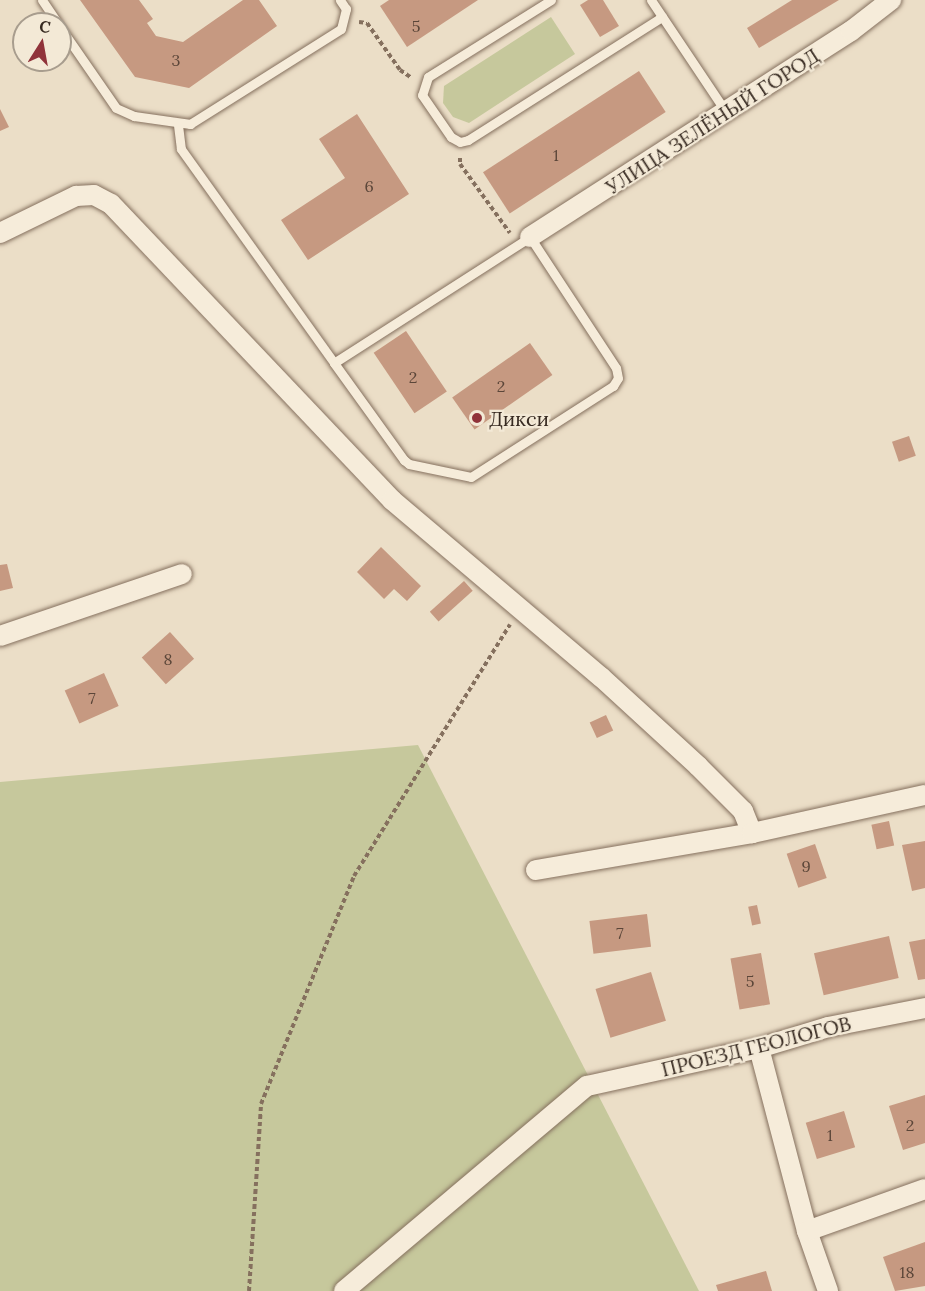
<!DOCTYPE html>
<meta charset="utf-8">
<style>
body{margin:0}
#map{position:relative;width:925px;height:1291px;overflow:hidden;background:#ebdec7;font-family:Lora,serif}
div>[style]{position:absolute}
.green>*{inset:0;background:#c6c89c}
.building>*{inset:0;background:#c69981;transform-origin:0 0}
.path>*{height:4px;margin-top:-2px;transform-origin:0;background:repeating-linear-gradient(90deg,#85705e 0 4.5px,transparent 0 7.5px)}
.roads{filter:drop-shadow(0 0 2px #85705e) drop-shadow(0 0 2px #85705e)}
.lane>*{height:9px;margin:-4.5px;padding:0 4.5px;transform-origin:4.5px;border-radius:4.5px;background:#f6ecda}
.street>*{height:20px;margin:-10px;padding:0 10px;transform-origin:10px;border-radius:10px;background:#f6ecda}
.dots>*{width:16px;height:16px;translate:-50% -50%;box-sizing:border-box;border:3px solid #f3e9d6;border-radius:50%}
span{translate:-50% -50%;white-space:nowrap;text-align:center;line-height:1.15;-webkit-text-stroke:4.5px #f3e9d6;paint-order:stroke}
.number-label{font-size:16px;color:#5b4639}
.number-label span{-webkit-text-stroke-width:0}
.street-label{font-size:20px;color:#372a21}
.poi-label{font-size:20px;color:#372a21}
.left{translate:0 -50%;text-align:left}
.north{position:absolute;left:12px;top:12px;width:60px;height:60px;box-sizing:border-box;background:#f3e9d6;border:2px solid #a89d8e;border-radius:50%;rotate:11deg;font-size:16px;font-weight:700;line-height:24px;text-align:center;color:#372a21}
.north::after{content:'';display:block;margin:auto;width:21px;height:27px;background:#90333a;clip-path:polygon(50% 0,100% 100%,50% 72%,0 100%)}
</style>
<div id="map">
<div class="green">
<i style="clip-path:polygon(551px 17px,575px 54px,469px 123px,453px 117px,443px 103px,444px 86px)"></i>
<i style="clip-path:polygon(418px 745px,699px 1291px,0 1291px,0 782px)"></i>
</div>
<div class="building">
<i style="clip-path:polygon(80px 0,139px 0,153px 19px,147px 23px,156px 36px,183px 42px,243px 0,259px 0,277px 26px,189px 88px,135px 77px)"></i>
<i style="clip-path:polygon(389px 0,478px 0,407px 47px,380px 6px)"></i>
<i style="clip-path:polygon(588px 0,603px 0,619px 26px,600px 37px,580px 5px)"></i>
<i style="clip-path:polygon(792px 0,839px 0,759px 48px,747px 28px)"></i>
<i style="left:639px;top:71px;width:49px;height:186px;rotate:57deg"></i>
<i style="clip-path:polygon(0 109px,9px 127px,0 131px)"></i>
<i style="clip-path:polygon(357px 114px,409px 194px,308px 260px,281px 220px,345px 178px,319px 139px)"></i>
<i style="left:406px;top:331px;width:73px;height:39px;rotate:56deg"></i>
<i style="left:530px;top:343px;width:39px;height:95px;rotate:55deg"></i>
<i style="left:909px;top:436px;width:21px;height:18px;rotate:71deg"></i>
<i style="clip-path:polygon(381px 547px,421px 586px,407px 601px,394px 589px,384px 599px,357px 572px)"></i>
<i style="clip-path:polygon(7px 564px,13px 588px,0 591px,0 565px)"></i>
<i style="left:464px;top:581px;width:13px;height:46px;rotate:48deg"></i>
<i style="left:170px;top:632px;width:36px;height:38px;rotate:48deg"></i>
<i style="left:104px;top:673px;width:36px;height:43px;rotate:66deg"></i>
<i style="left:606px;top:715px;width:17px;height:18px;rotate:65deg"></i>
<i style="left:889px;top:821px;width:25px;height:18px;rotate:78deg"></i>
<i style="clip-path:polygon(925px 841px,925px 888px,912px 891px,902px 845px)"></i>
<i style="left:815px;top:844px;width:36px;height:30px;rotate:71deg"></i>
<i style="left:757px;top:905px;width:19px;height:9px;rotate:78deg"></i>
<i style="left:647px;top:914px;width:33px;height:58px;rotate:83deg"></i>
<i style="left:889px;top:936px;width:43px;height:77px;rotate:77deg"></i>
<i style="clip-path:polygon(925px 939px,925px 979px,918px 980px,909px 942px)"></i>
<i style="left:761px;top:953px;width:52px;height:31px;rotate:80deg"></i>
<i style="left:651px;top:972px;width:51px;height:58px;rotate:73deg"></i>
<i style="clip-path:polygon(925px 1095px,925px 1143px,903px 1150px,889px 1106px)"></i>
<i style="left:844px;top:1111px;width:38px;height:40px;rotate:73deg"></i>
<i style="clip-path:polygon(925px 1242px,925px 1286px,895px 1291px,883px 1257px)"></i>
<i style="clip-path:polygon(766px 1271px,772px 1291px,718px 1291px,716px 1285px)"></i>
</div>
<div class="path">
<i style="left:359px;top:22px;width:8px;rotate:7deg"></i>
<i style="left:367px;top:23px;width:57px;rotate:54.9deg"></i>
<i style="left:400px;top:70px;width:14px;rotate:34deg"></i>
<i style="left:460px;top:158px;width:6px;rotate:90deg"></i>
<i style="left:460px;top:164px;width:85px;rotate:54.1deg"></i>
<i style="left:249px;top:1291px;width:187px;rotate:-86.3deg"></i>
<i style="left:261px;top:1104px;width:246px;rotate:-67.8deg"></i>
<i style="left:354px;top:876px;width:296px;rotate:-58.2deg"></i>
</div>
<div class="roads">
<div class="lane">
<i style="left:42px;top:0;width:29px;rotate:56deg"></i>
<i style="left:551px;top:0;width:145px;rotate:148deg"></i>
<i style="left:428px;top:77px;width:19px;rotate:108deg"></i>
<i style="left:422px;top:95px;width:51px;rotate:55.4deg"></i>
<i style="left:451px;top:137px;width:10px;rotate:29deg"></i>
<i style="left:460px;top:142px;width:8px;rotate:-14deg"></i>
<i style="left:468px;top:140px;width:230px;rotate:-32.4deg"></i>
<i style="left:651px;top:0;width:135px;rotate:56.2deg"></i>
<i style="left:60px;top:27px;width:98px;rotate:55.3deg"></i>
<i style="left:116px;top:108px;width:20px;rotate:24deg"></i>
<i style="left:134px;top:116px;width:57px;rotate:8.1deg"></i>
<i style="left:190px;top:124px;width:178px;rotate:-32.2deg"></i>
<i style="left:341px;top:29px;width:21px;rotate:-76deg"></i>
<i style="left:346px;top:9px;width:11px;rotate:-124deg"></i>
<i style="left:178px;top:125px;width:24px;rotate:83deg"></i>
<i style="left:181px;top:149px;width:263px;rotate:54.4deg"></i>
<i style="left:334px;top:363px;width:120px;rotate:54.2deg"></i>
<i style="left:404px;top:460px;width:6px;rotate:39deg"></i>
<i style="left:409px;top:464px;width:63px;rotate:11.8deg"></i>
<i style="left:471px;top:477px;width:169px;rotate:-32.7deg"></i>
<i style="left:613px;top:386px;width:9px;rotate:-58deg"></i>
<i style="left:618px;top:378px;width:10px;rotate:-101deg"></i>
<i style="left:616px;top:368px;width:157px;rotate:-123.3deg"></i>
<i style="left:530px;top:237px;width:233px;rotate:147.3deg"></i>
</div>
<div class="street">
<i style="left:0;top:233px;width:85px;rotate:-26deg"></i>
<i style="left:76px;top:196px;width:18px;rotate:-3deg"></i>
<i style="left:94px;top:195px;width:19px;rotate:28deg"></i>
<i style="left:111px;top:204px;width:408px;rotate:46.5deg"></i>
<i style="left:392px;top:500px;width:274px;rotate:40.3deg"></i>
<i style="left:601px;top:677px;width:132px;rotate:42.5deg"></i>
<i style="left:698px;top:766px;width:64px;rotate:45deg"></i>
<i style="left:743px;top:811px;width:24px;rotate:68deg"></i>
<i style="left:530px;top:237px;width:381px;rotate:-32.7deg"></i>
<i style="left:851px;top:31px;width:51px;rotate:-37.8deg"></i>
<i style="left:0;top:636px;width:192px;rotate:-18.8deg"></i>
<i style="left:536px;top:870px;width:219px;rotate:-9.7deg"></i>
<i style="left:752px;top:833px;width:177px;rotate:-12.4deg"></i>
<i style="left:759px;top:1048px;width:189px;rotate:75.3deg"></i>
<i style="left:807px;top:1231px;width:64px;rotate:70.7deg"></i>
<i style="left:807px;top:1231px;width:125px;rotate:-19.6deg"></i>
<i style="left:344px;top:1291px;width:318px;rotate:-40.2deg"></i>
<i style="left:587px;top:1086px;width:176px;rotate:-12.5deg"></i>
<i style="left:759px;top:1048px;width:72px;rotate:-16.9deg"></i>
<i style="left:828px;top:1027px;width:99px;rotate:-11.1deg"></i>
</div>
</div>
<div class="dots">
<i style="left:477px;top:418px;background:#90333a"></i>
</div>
<div class="number-label">
<span style="left:416px;top:26px">5</span>
<span style="left:176px;top:60px">3</span>
<span style="left:556px;top:155px">1</span>
<span style="left:369px;top:186px">6</span>
<span style="left:413px;top:377px">2</span>
<span style="left:501px;top:386px">2</span>
<span style="left:168px;top:659px">8</span>
<span style="left:92px;top:698px">7</span>
<span style="left:806px;top:866px">9</span>
<span style="left:620px;top:933px">7</span>
<span style="left:750px;top:981px">5</span>
<span style="left:910px;top:1125px">2</span>
<span style="left:830px;top:1135px">1</span>
<span style="left:907px;top:1272px">18</span>
</div>
<div class="street-label">
<span style="left:712px;top:121px;rotate:-33deg">УЛИЦА ЗЕЛЁНЫЙ ГОРОД</span>
<span style="left:756px;top:1046px;rotate:-14deg">ПРОЕЗД ГЕОЛОГОВ</span>
</div>
<div class="poi-label">
<span class="left" style="left:489px;top:418px">Дикси</span>
</div>
<div class="north">С</div>
</div>
